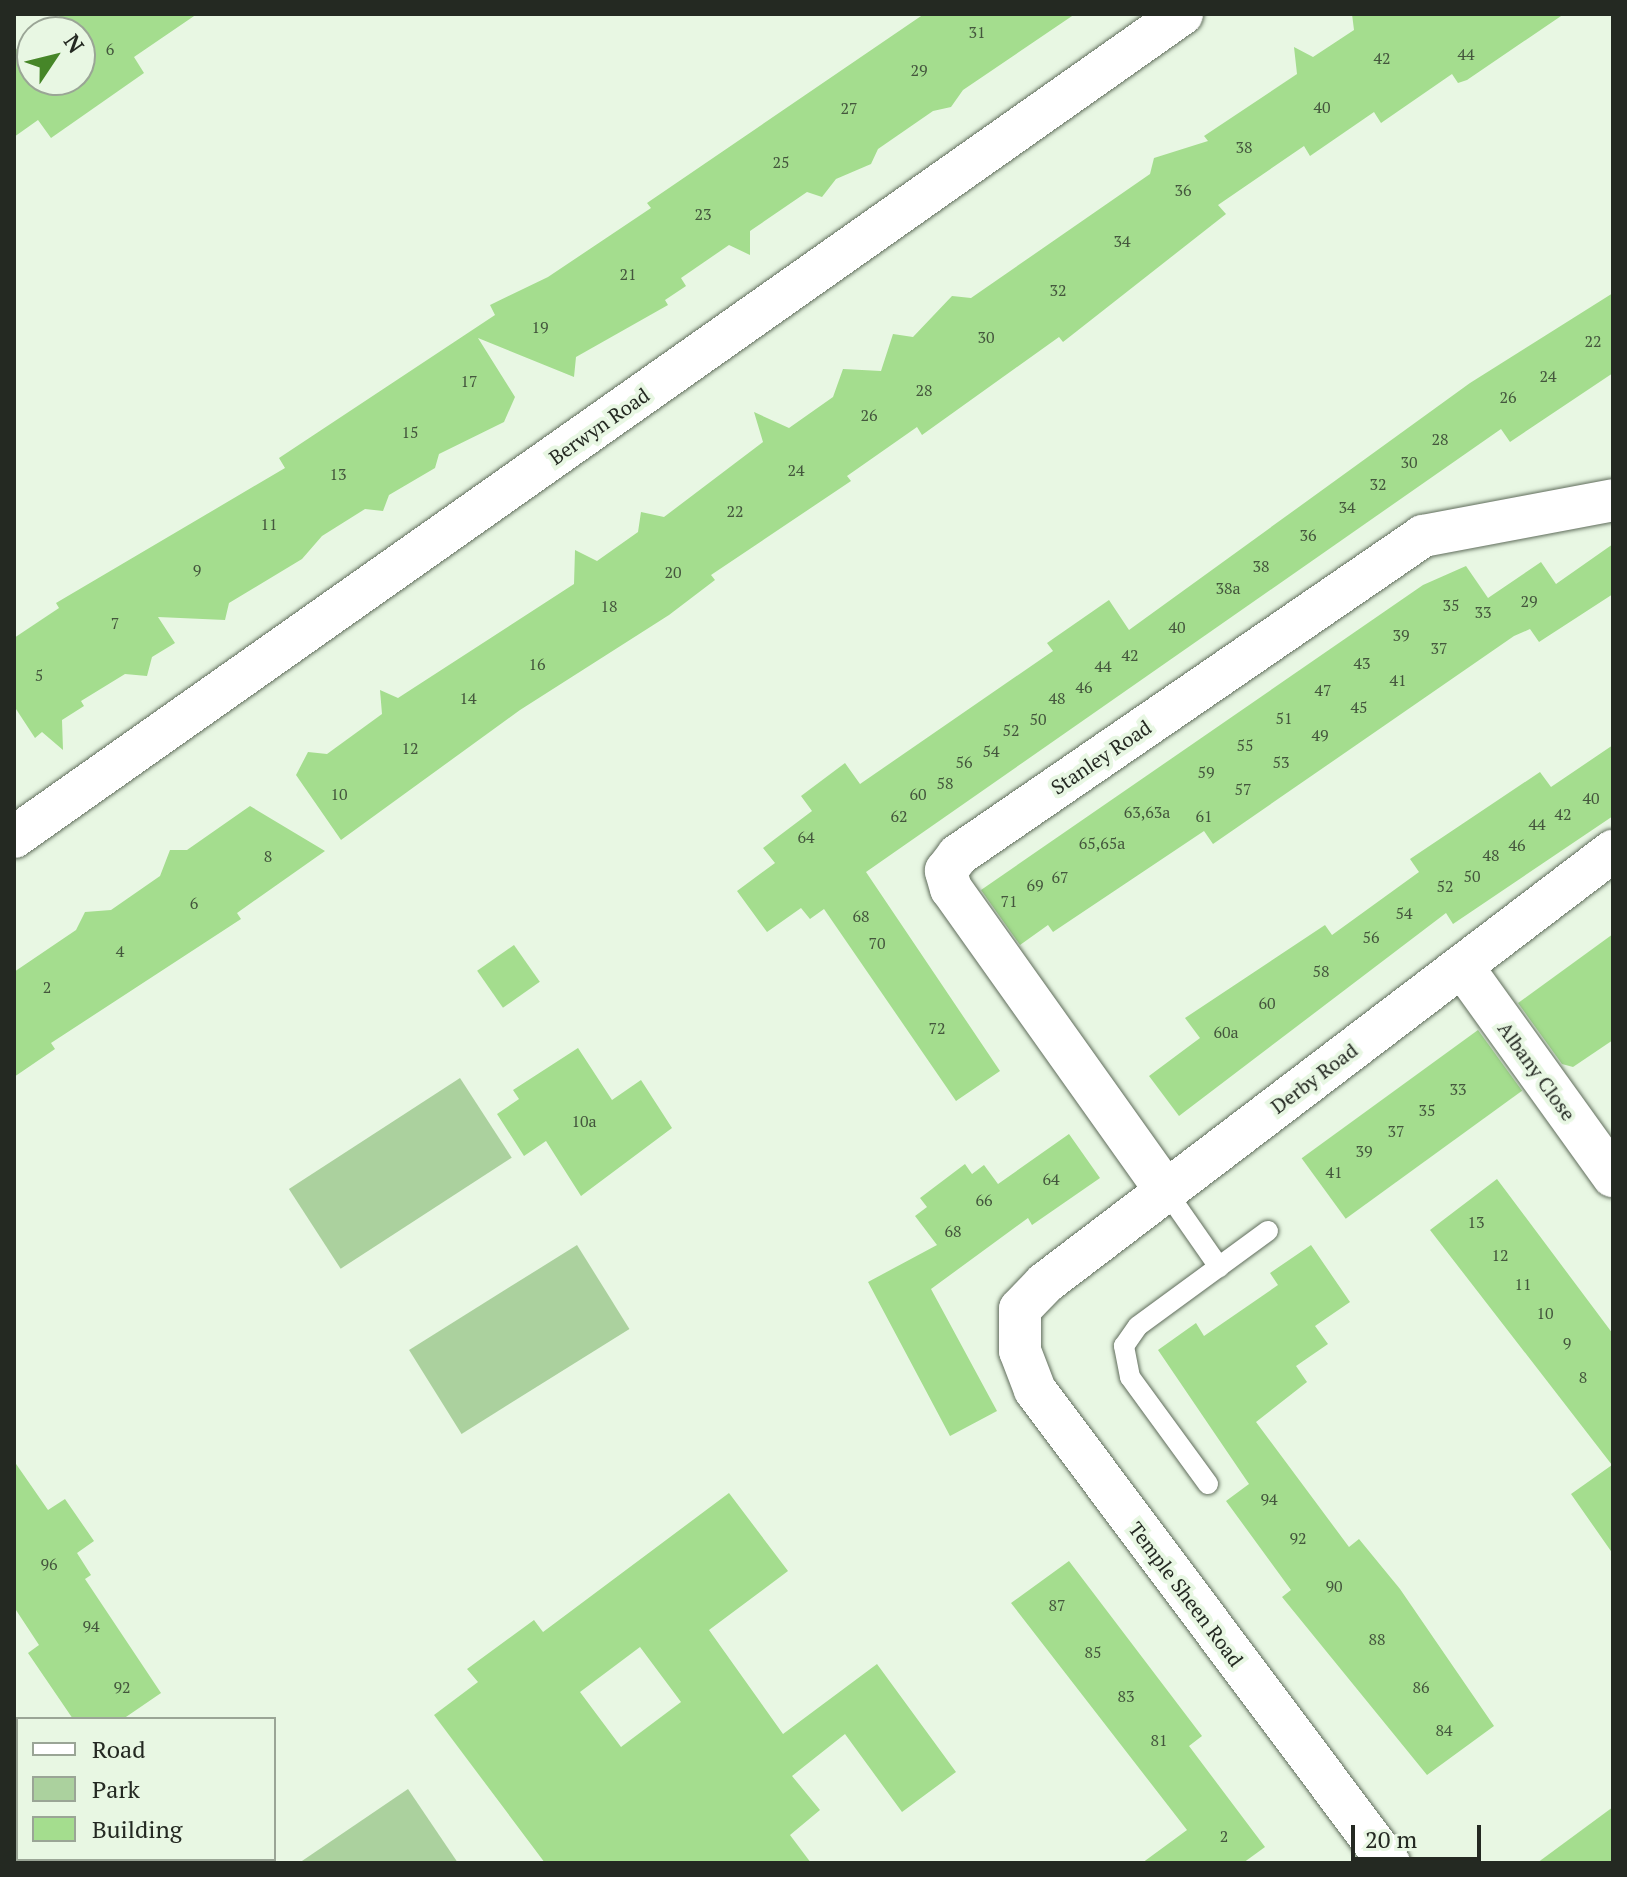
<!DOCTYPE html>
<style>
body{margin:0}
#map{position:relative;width:1627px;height:1877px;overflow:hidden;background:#e8f7e3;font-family:"PT Serif",serif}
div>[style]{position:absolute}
.green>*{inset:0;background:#abd19e;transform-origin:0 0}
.building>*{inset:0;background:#a4dd8e;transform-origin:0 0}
.roads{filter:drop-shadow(0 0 2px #606d5c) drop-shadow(0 0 2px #606d5c)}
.service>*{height:20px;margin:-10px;padding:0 10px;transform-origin:10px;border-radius:10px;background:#fff}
.minor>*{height:42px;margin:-21px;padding:0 21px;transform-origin:21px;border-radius:21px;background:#fff}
.tertiary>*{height:44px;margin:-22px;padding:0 22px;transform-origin:22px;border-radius:22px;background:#fff}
span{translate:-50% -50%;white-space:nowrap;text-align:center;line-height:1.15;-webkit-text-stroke:8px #e8f7e3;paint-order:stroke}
.number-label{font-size:16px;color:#44563d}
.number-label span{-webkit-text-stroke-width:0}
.street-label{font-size:20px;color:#242922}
.frame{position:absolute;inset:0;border:16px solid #242922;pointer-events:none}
.legend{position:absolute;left:16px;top:1717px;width:260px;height:144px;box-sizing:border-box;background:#e8f7e3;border:2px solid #9aa596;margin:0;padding:10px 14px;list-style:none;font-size:24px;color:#242922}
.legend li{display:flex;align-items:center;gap:16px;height:40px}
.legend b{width:40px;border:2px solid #9aa596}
.north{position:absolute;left:16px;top:16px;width:80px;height:80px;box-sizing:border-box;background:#e8f7e3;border:2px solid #9aa596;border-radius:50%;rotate:55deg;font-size:22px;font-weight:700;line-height:32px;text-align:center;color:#242922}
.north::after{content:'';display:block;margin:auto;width:28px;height:36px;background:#468628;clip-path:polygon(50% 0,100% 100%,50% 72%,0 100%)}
.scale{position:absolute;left:1351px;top:1825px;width:130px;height:36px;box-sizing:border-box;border:4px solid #242922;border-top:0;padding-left:10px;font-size:24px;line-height:28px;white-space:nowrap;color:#242922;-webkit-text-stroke:6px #e8f7e3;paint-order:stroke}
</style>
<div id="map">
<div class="green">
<i style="left:460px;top:1078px;width:95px;height:204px;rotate:57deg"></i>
<i style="left:577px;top:1245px;width:99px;height:198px;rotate:58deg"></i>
<i style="clip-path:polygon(408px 1789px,458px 1863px,299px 1863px)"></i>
</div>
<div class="building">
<i style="clip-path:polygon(62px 14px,197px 14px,134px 57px,144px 73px,51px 138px,38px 120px,14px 137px,14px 51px,32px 38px,32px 80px,80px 80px,80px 32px,41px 32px)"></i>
<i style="clip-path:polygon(924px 14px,1075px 14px,963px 90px,951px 107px,933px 111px,878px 149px,871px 164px,836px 179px,822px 197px,807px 192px,750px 231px,750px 255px,729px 245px,681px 278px,686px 286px,665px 300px,668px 305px,576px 357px,574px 377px,478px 338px,515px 397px,504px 422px,439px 454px,435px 468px,389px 495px,383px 511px,365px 509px,322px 536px,302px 559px,229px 603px,225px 620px,158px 617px,175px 643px,152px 657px,147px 676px,125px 674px,81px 701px,84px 706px,62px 720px,63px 750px,42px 732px,35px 738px,14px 706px,14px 638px,59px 608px,56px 603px,285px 468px,279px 458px,495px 315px,490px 305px,548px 277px,651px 208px,647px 203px)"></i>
<i style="clip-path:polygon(1352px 14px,1564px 14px,1467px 80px,1458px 83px,1452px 74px,1381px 123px,1374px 112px,1310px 156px,1304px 146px,1218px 205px,1226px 214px,1063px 342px,1059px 337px,922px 435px,917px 427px,847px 476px,851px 481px,711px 575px,715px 580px,669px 615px,520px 710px,341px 840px,296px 775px,308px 752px,327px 754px,382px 714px,380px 690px,398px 698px,574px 584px,575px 550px,597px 561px,638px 532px,641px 512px,664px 517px,763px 442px,754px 412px,789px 428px,833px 397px,843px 369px,881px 371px,893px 334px,913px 337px,952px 296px,971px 298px,1150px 174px,1154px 158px,1208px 141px,1204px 136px,1297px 74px,1294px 47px,1313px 57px,1354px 30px)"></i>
<i style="clip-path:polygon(1613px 293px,1613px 373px,1510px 442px,1501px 429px,866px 872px,1000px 1071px,956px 1101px,824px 909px,810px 919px,801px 908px,767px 932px,737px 891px,775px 863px,763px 848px,812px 811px,801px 796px,845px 763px,860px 784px,1053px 651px,1047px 643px,1109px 600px,1129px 630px,1470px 383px)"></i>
<i style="clip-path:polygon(1613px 544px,1613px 594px,1539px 642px,1530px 629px,1514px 636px,1213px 844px,1204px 831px,1053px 932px,1048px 925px,1020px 945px,981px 890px,1423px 585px,1466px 566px,1488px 598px,1541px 562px,1556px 584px)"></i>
<i style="clip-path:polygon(1613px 745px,1613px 816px,1453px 924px,1446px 913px,1179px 1116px,1149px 1076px,1200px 1038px,1185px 1018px,1325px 925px,1332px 935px,1419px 872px,1410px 859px,1540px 772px,1551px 787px)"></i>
<i style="clip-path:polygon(250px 806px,325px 851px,237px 913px,241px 919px,51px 1043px,55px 1049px,14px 1077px,14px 972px,76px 930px,85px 912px,111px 910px,160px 876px,170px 850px,187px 850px)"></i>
<i style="clip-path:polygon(1613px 934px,1613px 1040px,1573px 1067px,1562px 1064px,1518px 1003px)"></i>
<i style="left:514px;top:945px;width:45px;height:45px;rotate:55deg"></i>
<i style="left:1478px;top:1030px;width:75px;height:218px;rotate:54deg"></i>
<i style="clip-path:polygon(578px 1048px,612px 1100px,641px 1080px,672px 1128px,581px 1196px,546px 1141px,524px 1156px,497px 1114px,519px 1099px,513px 1090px)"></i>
<i style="clip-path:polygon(1069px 1134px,1100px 1178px,1032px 1225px,1028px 1218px,931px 1289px,997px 1411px,950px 1436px,868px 1282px,937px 1245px,915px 1216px,927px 1207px,920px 1198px,965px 1164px,972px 1174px,984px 1165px,998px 1184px)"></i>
<i style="clip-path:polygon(1497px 1179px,1613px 1334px,1613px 1554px,1571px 1494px,1612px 1465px,1430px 1230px)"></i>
<i style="clip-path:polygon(1311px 1245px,1350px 1302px,1315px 1326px,1328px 1344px,1296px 1366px,1307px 1382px,1256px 1422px,1349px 1547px,1359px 1539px,1400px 1589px,1494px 1726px,1427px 1775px,1282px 1597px,1291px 1590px,1226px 1501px,1249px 1484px,1158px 1350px,1196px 1323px,1204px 1336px,1278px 1285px,1270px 1273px)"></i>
<i style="clip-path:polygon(14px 1461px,48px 1510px,65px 1499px,94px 1541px,77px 1553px,91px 1575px,85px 1579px,161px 1693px,123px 1719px,73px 1719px,28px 1653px,39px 1645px,14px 1607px)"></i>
<i style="clip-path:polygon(evenodd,729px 1493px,788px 1571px,709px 1630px,783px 1734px,877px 1664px,956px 1772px,902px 1812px,845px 1734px,792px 1776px,820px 1810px,790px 1835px,811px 1863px,545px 1863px,434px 1715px,478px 1682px,467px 1669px,534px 1620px,543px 1632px,729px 1493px,640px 1647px,681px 1702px,621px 1747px,580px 1692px,640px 1647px)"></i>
<i style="clip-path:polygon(1069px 1561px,1202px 1736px,1189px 1746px,1265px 1847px,1243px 1863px,1142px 1863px,1187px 1830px,1011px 1603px)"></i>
<i style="clip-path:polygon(1613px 1807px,1613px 1863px,1537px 1863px)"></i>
</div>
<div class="roads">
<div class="service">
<i style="left:1166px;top:1191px;width:93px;rotate:55.1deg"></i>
<i style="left:1208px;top:1484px;width:132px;rotate:-126.1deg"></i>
<i style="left:1130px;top:1377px;width:32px;rotate:-101deg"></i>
<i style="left:1124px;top:1346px;width:24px;rotate:-55deg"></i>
<i style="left:1138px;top:1326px;width:161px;rotate:-36.2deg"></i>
</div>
<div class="minor">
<i style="left:14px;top:837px;width:1429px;rotate:-35.17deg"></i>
<i style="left:1462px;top:966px;width:259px;rotate:54.3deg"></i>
<i style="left:1166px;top:1191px;width:371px;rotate:-125.4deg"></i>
<i style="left:951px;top:889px;width:19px;rotate:-106deg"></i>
<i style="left:946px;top:871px;width:20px;rotate:-53deg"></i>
<i style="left:958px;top:855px;width:564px;rotate:-34.45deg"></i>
<i style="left:1423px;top:536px;width:193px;rotate:-10.7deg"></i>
<i style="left:1389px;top:1863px;width:591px;rotate:-126.81deg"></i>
<i style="left:1035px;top:1390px;width:42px;rotate:-111deg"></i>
<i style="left:1020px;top:1351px;width:42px;rotate:-90deg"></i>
<i style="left:1020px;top:1309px;width:36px;rotate:-46deg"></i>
<i style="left:1045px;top:1283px;width:714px;rotate:-37.26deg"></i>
</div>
<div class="tertiary">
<i style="left:14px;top:1838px;width:8px;rotate:60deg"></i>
</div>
</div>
<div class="number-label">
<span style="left:977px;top:32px">31</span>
<span style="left:110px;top:49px">6</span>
<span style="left:1466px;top:54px">44</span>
<span style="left:1382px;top:58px">42</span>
<span style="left:919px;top:70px">29</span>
<span style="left:1322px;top:107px">40</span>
<span style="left:849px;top:108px">27</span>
<span style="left:1244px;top:147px">38</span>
<span style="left:781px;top:162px">25</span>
<span style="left:1183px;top:190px">36</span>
<span style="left:703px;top:214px">23</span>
<span style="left:1122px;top:241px">34</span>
<span style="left:628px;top:274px">21</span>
<span style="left:1058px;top:290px">32</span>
<span style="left:540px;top:327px">19</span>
<span style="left:986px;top:337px">30</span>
<span style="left:1593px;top:341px">22</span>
<span style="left:1548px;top:376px">24</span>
<span style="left:469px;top:381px">17</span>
<span style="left:924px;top:390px">28</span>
<span style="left:1508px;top:397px">26</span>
<span style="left:869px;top:415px">26</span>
<span style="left:410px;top:432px">15</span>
<span style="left:1440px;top:439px">28</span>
<span style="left:1409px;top:462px">30</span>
<span style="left:796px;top:470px">24</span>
<span style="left:338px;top:474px">13</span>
<span style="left:1378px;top:484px">32</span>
<span style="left:1347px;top:507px">34</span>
<span style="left:735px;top:511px">22</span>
<span style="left:269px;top:524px">11</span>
<span style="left:1308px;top:535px">36</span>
<span style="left:1261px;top:566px">38</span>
<span style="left:197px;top:570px">9</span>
<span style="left:673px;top:572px">20</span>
<span style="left:1228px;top:588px">38a</span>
<span style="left:1529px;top:601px">29</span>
<span style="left:1451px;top:605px">35</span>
<span style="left:609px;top:606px">18</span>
<span style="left:1483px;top:612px">33</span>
<span style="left:115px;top:623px">7</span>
<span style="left:1177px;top:627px">40</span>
<span style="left:1401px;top:635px">39</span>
<span style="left:1439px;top:648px">37</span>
<span style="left:1130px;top:655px">42</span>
<span style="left:1362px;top:663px">43</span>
<span style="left:537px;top:664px">16</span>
<span style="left:1103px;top:666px">44</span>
<span style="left:39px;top:675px">5</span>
<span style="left:1398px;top:680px">41</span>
<span style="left:1084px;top:687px">46</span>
<span style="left:1323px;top:690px">47</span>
<span style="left:468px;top:698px">14</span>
<span style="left:1057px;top:698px">48</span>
<span style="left:1359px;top:707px">45</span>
<span style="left:1284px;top:718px">51</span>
<span style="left:1038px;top:719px">50</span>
<span style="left:1011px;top:730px">52</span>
<span style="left:1320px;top:735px">49</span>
<span style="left:1245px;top:745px">55</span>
<span style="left:410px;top:748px">12</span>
<span style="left:991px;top:751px">54</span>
<span style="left:964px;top:762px">56</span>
<span style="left:1281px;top:762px">53</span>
<span style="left:1206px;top:772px">59</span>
<span style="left:945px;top:783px">58</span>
<span style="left:1243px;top:789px">57</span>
<span style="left:339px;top:794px">10</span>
<span style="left:918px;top:794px">60</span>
<span style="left:1591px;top:798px">40</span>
<span style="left:1147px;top:812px">63,63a</span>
<span style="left:1563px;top:814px">42</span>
<span style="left:899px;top:816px">62</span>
<span style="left:1204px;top:816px">61</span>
<span style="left:1537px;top:824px">44</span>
<span style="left:806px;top:837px">64</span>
<span style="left:1102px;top:843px">65,65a</span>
<span style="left:1517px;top:845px">46</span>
<span style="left:1491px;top:855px">48</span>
<span style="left:268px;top:856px">8</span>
<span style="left:1472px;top:876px">50</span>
<span style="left:1060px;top:877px">67</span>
<span style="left:1035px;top:885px">69</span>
<span style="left:1445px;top:886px">52</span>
<span style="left:1009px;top:901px">71</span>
<span style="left:194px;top:903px">6</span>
<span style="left:1404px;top:913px">54</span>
<span style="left:861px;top:916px">68</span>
<span style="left:1371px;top:937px">56</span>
<span style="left:877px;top:943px">70</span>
<span style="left:120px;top:951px">4</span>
<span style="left:1321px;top:971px">58</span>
<span style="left:47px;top:987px">2</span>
<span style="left:1267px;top:1003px">60</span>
<span style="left:937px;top:1028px">72</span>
<span style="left:1226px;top:1032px">60a</span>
<span style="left:1458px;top:1089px">33</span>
<span style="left:1427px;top:1110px">35</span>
<span style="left:584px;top:1121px">10a</span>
<span style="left:1396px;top:1131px">37</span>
<span style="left:1364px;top:1151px">39</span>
<span style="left:1334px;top:1172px">41</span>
<span style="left:1051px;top:1179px">64</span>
<span style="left:984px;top:1200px">66</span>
<span style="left:1476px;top:1222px">13</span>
<span style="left:953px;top:1231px">68</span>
<span style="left:1500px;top:1255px">12</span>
<span style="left:1523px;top:1284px">11</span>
<span style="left:1545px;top:1313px">10</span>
<span style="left:1567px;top:1343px">9</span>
<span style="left:1583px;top:1377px">8</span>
<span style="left:1269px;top:1499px">94</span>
<span style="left:1298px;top:1538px">92</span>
<span style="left:49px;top:1564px">96</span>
<span style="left:1334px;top:1586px">90</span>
<span style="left:1057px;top:1605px">87</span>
<span style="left:91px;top:1626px">94</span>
<span style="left:1377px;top:1639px">88</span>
<span style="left:1093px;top:1652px">85</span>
<span style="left:122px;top:1687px">92</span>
<span style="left:1421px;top:1687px">86</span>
<span style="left:1126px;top:1696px">83</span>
<span style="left:1444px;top:1730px">84</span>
<span style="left:1159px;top:1740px">81</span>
<span style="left:1224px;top:1836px">2</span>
</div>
<div class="street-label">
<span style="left:599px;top:426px;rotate:-35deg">Berwyn Road</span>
<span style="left:1101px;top:757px;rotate:-34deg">Stanley Road</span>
<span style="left:1537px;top:1071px;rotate:54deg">Albany Close</span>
<span style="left:1314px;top:1078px;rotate:-37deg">Derby Road</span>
<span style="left:1186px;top:1594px;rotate:53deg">Temple Sheen Road</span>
</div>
<div class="frame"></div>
<ul class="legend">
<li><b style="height:10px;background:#fff"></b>Road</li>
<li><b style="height:22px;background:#abd19e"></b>Park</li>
<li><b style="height:22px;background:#a4dd8e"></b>Building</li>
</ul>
<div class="north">N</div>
<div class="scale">20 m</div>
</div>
